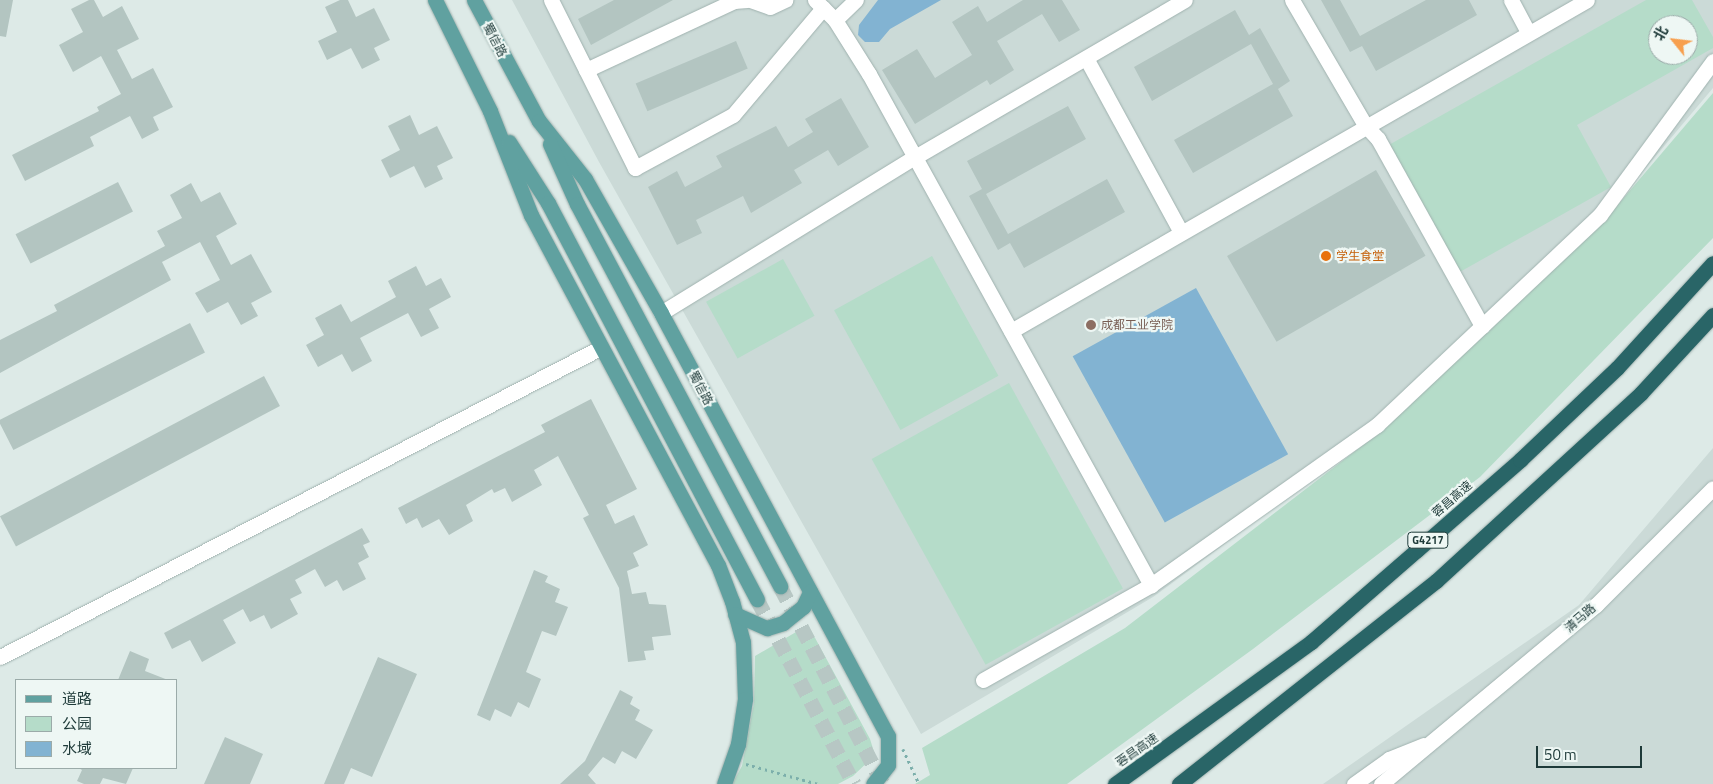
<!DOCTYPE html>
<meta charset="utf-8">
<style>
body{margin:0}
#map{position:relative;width:1713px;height:784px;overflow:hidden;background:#ddeae7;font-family:"Titillium Web","Noto Sans SC",sans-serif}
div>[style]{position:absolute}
.built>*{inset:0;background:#cbdad7}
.green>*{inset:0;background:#b5dcc9;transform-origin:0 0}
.water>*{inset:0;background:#82b3d2;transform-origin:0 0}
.building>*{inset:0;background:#b3c5c1;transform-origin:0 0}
.major-tunnel>*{height:15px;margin-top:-7.5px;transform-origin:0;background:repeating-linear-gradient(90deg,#b7c7c4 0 15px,transparent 0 23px)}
.path>*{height:2.5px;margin-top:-1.25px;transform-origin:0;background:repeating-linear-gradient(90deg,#7cafab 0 2.5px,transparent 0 6.5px)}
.roads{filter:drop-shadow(0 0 1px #a0b2af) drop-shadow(0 0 1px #a0b2af)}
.minor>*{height:15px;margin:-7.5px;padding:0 7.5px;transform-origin:7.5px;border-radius:7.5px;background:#fff}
.major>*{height:15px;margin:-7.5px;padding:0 7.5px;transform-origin:7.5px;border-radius:7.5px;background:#60a1a0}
.highway>*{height:15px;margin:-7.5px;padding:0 7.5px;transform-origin:7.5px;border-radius:7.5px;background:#296567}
.dots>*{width:14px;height:14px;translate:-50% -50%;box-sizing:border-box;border:2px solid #eef7f4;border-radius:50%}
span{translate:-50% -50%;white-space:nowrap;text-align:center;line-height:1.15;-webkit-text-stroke:4.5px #eef7f4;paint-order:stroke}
.shield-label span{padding:1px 4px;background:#eef7f4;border:1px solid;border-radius:4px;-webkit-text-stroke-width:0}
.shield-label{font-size:11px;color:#1e3a39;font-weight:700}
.street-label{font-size:12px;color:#1e3a39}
.food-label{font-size:12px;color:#c56008}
.left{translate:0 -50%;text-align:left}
.education-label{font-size:12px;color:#785e54}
.legend{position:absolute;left:15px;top:679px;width:162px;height:90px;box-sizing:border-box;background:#eef7f4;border:1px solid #9baba9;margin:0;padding:6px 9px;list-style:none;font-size:15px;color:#1e3a39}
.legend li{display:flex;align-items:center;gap:10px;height:25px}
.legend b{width:25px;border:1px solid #9baba9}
.north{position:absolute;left:1648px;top:15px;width:50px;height:50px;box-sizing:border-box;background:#eef7f4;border:1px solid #9baba9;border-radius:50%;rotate:299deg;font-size:14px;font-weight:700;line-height:20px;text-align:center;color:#1e3a39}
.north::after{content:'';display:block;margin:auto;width:18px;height:22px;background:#f79f4e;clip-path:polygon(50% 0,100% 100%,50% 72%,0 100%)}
.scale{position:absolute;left:1536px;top:746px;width:106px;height:22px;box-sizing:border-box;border:2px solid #1e3a39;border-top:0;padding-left:6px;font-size:15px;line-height:18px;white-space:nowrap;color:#1e3a39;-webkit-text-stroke:4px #eef7f4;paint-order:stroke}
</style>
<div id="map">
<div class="built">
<i style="clip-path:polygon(evenodd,512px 0,1713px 0,1713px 88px,1602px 220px,1379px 430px,1153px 597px,921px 734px,599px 162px,512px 0,1658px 25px,1688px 25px,1688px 55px,1658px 55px,1658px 25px)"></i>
<i style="clip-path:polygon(1713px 448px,1713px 784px,1323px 784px,1579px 605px)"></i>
</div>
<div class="green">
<i style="clip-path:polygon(evenodd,1646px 0,1692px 0,1713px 37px,1713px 48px,1577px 125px,1611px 187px,1458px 273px,1387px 146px,1646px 0,1658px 25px,1688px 25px,1688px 55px,1658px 55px,1658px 25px)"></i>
<i style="clip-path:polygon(1713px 93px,1713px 238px,1480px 477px,1253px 649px,1067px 784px,915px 784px,930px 775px,922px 748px,1125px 628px,1380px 432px,1604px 221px)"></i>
<i style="left:932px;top:256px;width:137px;height:112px;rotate:61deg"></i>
<i style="left:783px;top:259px;width:65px;height:88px;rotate:61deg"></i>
<i style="left:1009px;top:383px;width:235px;height:157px;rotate:61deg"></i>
<i style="clip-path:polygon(808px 625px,870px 739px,875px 755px,853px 776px,838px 784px,732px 784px,742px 766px,754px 703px,755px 656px)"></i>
</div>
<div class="water">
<i style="clip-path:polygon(878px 0,941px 0,890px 29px,879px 42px,865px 42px,858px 35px,859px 25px)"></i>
<i style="left:1196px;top:288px;width:190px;height:141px;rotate:61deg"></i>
</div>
<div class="building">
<i style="clip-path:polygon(0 0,13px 0,6px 37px,0 36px)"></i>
<i style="clip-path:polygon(89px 0,94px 0,103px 17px,122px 6px,139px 39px,117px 50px,132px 79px,153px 68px,173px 107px,153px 117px,159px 130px,142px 139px,130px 116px,90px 137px,94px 146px,25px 181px,12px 155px,99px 111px,97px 107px,121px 94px,101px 56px,73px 72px,59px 45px,83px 32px,71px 9px)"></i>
<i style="clip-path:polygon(340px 0,348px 0,356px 17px,374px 8px,390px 40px,374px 48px,380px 60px,362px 69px,351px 48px,327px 60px,318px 41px,337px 32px,325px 7px)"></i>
<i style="clip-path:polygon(614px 0,673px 0,591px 45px,578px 19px)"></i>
<i style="clip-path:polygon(1023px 0,1062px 0,1080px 30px,1059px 42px,1042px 14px,997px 41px,1014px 70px,990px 85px,987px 80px,915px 124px,882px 70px,917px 49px,935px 78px,972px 55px,952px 22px,978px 6px,987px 22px)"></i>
<i style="clip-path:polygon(1321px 0,1340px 0,1360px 36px,1426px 0,1469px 0,1477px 15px,1376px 71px,1362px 46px,1350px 52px)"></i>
<i style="clip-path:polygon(1235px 10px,1249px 35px,1260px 28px,1290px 81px,1278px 89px,1293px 116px,1193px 173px,1174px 140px,1273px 84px,1251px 44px,1152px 101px,1134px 67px)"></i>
<i style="left:736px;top:41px;width:30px;height:109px;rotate:67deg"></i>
<i style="clip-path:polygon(841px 98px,869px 147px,838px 166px,828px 150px,794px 170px,802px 183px,751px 213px,743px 196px,696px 220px,702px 233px,677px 245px,648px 187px,677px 171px,685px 187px,722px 167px,716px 156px,776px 126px,788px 147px,813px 132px,805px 119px)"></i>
<i style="clip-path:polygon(1068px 106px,1086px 139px,986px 194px,1008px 234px,1107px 179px,1125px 212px,1024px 268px,1010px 243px,998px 250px,969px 196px,982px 189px,967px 161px)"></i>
<i style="clip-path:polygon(410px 115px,419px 135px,437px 126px,453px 158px,437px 166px,443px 179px,425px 188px,414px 166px,390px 178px,381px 160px,400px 150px,388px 126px)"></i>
<i style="left:1376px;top:170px;width:99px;height:172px;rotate:60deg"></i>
<i style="left:118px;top:182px;width:33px;height:115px;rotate:63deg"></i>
<i style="clip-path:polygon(191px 183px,201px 202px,220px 192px,237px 224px,216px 236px,231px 265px,251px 254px,272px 292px,251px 303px,258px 316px,241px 325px,228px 302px,207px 313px,195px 293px,220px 280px,200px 242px,162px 262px,171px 280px,0 373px,0 340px,57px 311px,54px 305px,165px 246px,157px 231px,182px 218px,170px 195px)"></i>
<i style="clip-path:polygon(416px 266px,426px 286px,441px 278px,451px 297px,429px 309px,439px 328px,421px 337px,408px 313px,360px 338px,372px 361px,352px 372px,342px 354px,318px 367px,306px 345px,324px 335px,315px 318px,341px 304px,351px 322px,396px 297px,388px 281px)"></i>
<i style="left:190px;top:323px;width:33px;height:215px;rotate:63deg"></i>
<i style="left:264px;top:376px;width:34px;height:299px;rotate:62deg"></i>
<i style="clip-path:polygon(591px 399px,637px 489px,606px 505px,615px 524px,634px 515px,648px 545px,633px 553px,639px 566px,627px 571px,632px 594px,646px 592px,649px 604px,666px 605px,671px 635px,652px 637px,654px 650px,644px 651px,646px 660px,628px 662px,619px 588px,583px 518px,589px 515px,558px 456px,534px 470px,542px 485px,512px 502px,505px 488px,494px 493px,492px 489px,466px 505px,473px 521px,449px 535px,439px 519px,422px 528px,417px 518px,406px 524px,398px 508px,545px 432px,541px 425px)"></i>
<i style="clip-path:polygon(362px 528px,370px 542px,363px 545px,369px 557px,358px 563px,366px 579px,343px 591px,337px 580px,325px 587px,315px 569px,295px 580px,302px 593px,290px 599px,298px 614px,271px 629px,264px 615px,250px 622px,243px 609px,223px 620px,236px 643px,202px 662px,190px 640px,172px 649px,164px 633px)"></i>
<i style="clip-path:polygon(534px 570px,548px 576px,545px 582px,560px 589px,555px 602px,568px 607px,556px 636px,542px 631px,526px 672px,541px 679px,529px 708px,518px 702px,511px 717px,495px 709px,490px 721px,477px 715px)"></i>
<i style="clip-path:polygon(130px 651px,149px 659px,145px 671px,168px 680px,118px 680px)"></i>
<i style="clip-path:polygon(378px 657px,417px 674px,372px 777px,351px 768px,344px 784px,324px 784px)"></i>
<i style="clip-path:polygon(620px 690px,633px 697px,630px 704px,640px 710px,635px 720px,653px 730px,636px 759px,622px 751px,615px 764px,603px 757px,588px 775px,596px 784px,560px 784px,585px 761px)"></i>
<i style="clip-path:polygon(225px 737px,263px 754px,250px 784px,204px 784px)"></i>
<i style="clip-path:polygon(79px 768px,133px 768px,126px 784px,103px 778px,100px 784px,84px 784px,77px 781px,82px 770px)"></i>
</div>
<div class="major-tunnel">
<i style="left:780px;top:586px;width:223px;rotate:62.5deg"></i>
<i style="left:757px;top:599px;width:209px;rotate:62.3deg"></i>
</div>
<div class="path">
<i style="left:903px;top:749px;width:38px;rotate:65deg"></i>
<i style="left:746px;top:764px;width:75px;rotate:15.5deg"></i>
</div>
<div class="roads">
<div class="minor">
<i style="left:551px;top:0;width:188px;rotate:63.4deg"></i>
<i style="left:635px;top:168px;width:111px;rotate:-28.4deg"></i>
<i style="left:733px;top:115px;width:140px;rotate:-49.9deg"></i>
<i style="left:750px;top:0;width:21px;rotate:19deg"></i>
<i style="left:770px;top:7px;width:17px;rotate:-25deg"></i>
<i style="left:815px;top:0;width:28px;rotate:45deg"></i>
<i style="left:835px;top:20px;width:64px;rotate:57.8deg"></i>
<i style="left:869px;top:74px;width:584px;rotate:61.11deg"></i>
<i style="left:1292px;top:0;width:145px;rotate:59.7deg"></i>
<i style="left:1365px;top:125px;width:19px;rotate:47deg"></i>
<i style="left:1378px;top:139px;width:214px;rotate:60.9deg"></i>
<i style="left:1511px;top:0;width:36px;rotate:62deg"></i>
<i style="left:835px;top:20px;width:29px;rotate:-44deg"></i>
<i style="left:1086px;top:58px;width:198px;rotate:61.4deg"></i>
<i style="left:586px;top:70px;width:163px;rotate:-25deg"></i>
<i style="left:734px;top:1px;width:13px;rotate:-4deg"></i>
<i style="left:661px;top:313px;width:298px;rotate:-31.6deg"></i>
<i style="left:915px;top:157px;width:312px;rotate:-30.2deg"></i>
<i style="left:1011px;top:331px;width:664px;rotate:-29.88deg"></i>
<i style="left:0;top:657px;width:675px;rotate:-27.25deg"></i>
<i style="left:983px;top:680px;width:193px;rotate:-29.5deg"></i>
<i style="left:1151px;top:585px;width:277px;rotate:-35.3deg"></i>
<i style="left:1377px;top:425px;width:306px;rotate:-43.3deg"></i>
<i style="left:1600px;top:215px;width:191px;rotate:-53.7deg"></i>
<i style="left:1354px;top:784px;width:43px;rotate:-35.5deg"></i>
<i style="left:1389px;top:759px;width:37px;rotate:-22deg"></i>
<i style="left:1381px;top:784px;width:280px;rotate:-39.8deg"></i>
<i style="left:1596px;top:605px;width:165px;rotate:-45deg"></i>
</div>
<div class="major">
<i style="left:435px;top:0;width:124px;rotate:63.6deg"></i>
<i style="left:490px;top:111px;width:112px;rotate:68.5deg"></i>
<i style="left:531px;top:215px;width:397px;rotate:61.9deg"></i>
<i style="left:718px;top:565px;width:39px;rotate:69deg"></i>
<i style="left:732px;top:601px;width:42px;rotate:75deg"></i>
<i style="left:743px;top:642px;width:57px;rotate:88deg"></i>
<i style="left:745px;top:699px;width:46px;rotate:98.8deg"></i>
<i style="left:738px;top:744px;width:42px;rotate:109.3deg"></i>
<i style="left:474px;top:0;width:137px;rotate:61.8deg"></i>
<i style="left:539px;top:121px;width:74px;rotate:51.6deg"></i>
<i style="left:585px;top:179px;width:154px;rotate:60.4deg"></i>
<i style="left:661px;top:313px;width:480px;rotate:61.8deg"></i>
<i style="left:888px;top:736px;width:29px;rotate:90deg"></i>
<i style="left:888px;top:765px;width:24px;rotate:128deg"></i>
<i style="left:509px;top:142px;width:72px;rotate:57.4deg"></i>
<i style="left:548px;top:203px;width:448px;rotate:62.2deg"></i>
<i style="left:550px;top:144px;width:66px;rotate:65.8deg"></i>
<i style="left:577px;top:204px;width:433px;rotate:62deg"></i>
<i style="left:735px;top:614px;width:35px;rotate:24deg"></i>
<i style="left:767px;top:628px;width:17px;rotate:-17deg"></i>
<i style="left:783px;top:623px;width:26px;rotate:-39deg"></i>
<i style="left:803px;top:607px;width:17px;rotate:-65deg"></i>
</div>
<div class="highway">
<i style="left:1115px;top:784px;width:242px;rotate:-35.9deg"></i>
<i style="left:1311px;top:642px;width:140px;rotate:-41deg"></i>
<i style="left:1417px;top:550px;width:137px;rotate:-41.1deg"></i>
<i style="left:1520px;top:460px;width:134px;rotate:-43.5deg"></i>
<i style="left:1617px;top:368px;width:142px;rotate:-47.6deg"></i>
<i style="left:1179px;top:784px;width:328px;rotate:-38.3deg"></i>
<i style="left:1436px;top:581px;width:278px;rotate:-42.5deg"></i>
<i style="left:1641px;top:393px;width:106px;rotate:-47.3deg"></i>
</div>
</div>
<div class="dots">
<i style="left:1326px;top:256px;background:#e8710a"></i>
<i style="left:1091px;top:325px;background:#8d6e63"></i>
</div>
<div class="shield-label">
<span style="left:1428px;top:540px">G4217</span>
</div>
<div class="street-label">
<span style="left:495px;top:40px;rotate:62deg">蜀信路</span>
<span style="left:701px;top:388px;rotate:62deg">蜀信路</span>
<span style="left:1452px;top:499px;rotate:-41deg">蓉昌高速</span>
<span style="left:1580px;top:618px;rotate:-41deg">清马路</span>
<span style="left:1137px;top:750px;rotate:-35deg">蓉昌高速</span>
</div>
<div class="food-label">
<span class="left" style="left:1336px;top:256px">学生食堂</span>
</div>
<div class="education-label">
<span class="left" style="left:1101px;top:325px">成都工业学院</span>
</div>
<ul class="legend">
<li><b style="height:6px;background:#60a1a0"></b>道路</li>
<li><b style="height:14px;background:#b5dcc9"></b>公园</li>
<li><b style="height:14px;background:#82b3d2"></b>水域</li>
</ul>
<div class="north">北</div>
<div class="scale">50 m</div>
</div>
